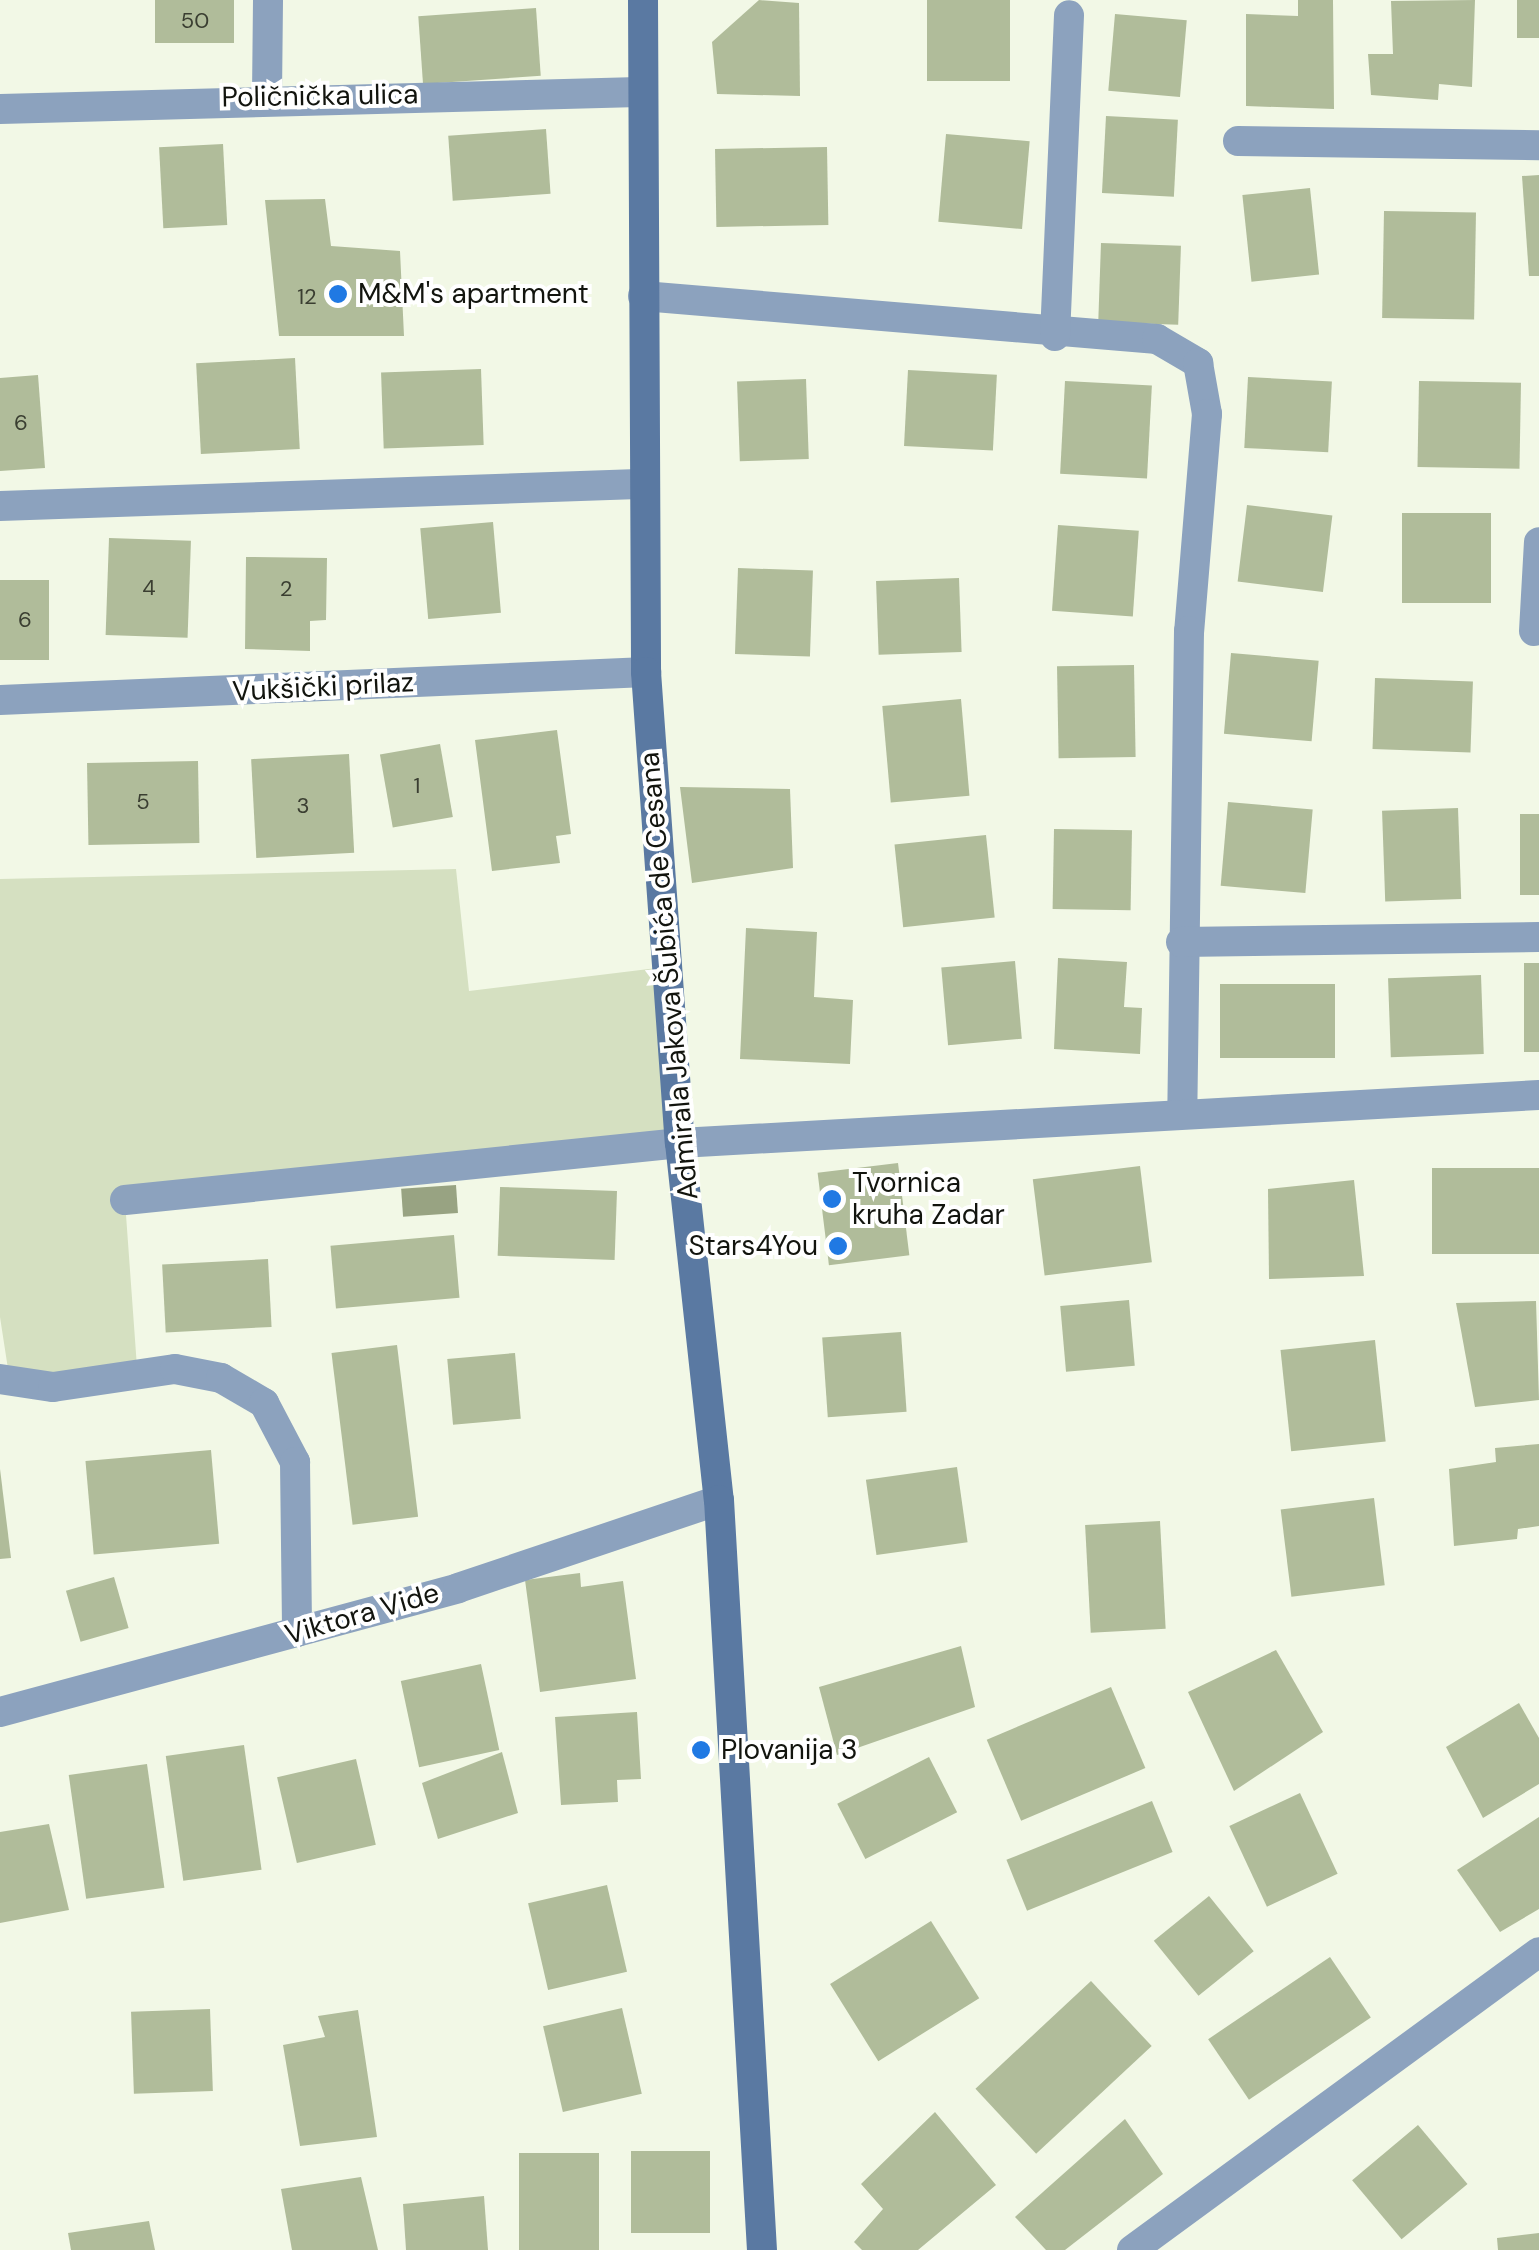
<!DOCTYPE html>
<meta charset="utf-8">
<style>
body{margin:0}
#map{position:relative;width:1539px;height:2250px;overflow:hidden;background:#f2f8e6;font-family:"DM Sans",sans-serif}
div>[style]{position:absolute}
.green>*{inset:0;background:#d5e0c1}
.water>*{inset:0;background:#98a382;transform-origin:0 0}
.building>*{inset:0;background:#b0bc9a;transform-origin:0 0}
.street>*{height:30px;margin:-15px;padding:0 15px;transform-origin:15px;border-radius:15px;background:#8ca2be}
.secondary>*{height:30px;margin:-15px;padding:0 15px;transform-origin:15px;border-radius:15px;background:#5a79a2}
.dots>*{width:28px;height:28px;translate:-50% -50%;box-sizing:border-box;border:5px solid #fff;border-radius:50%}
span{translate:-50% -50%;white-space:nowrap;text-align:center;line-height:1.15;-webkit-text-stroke:8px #fff;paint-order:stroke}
.number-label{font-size:22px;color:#3a3e31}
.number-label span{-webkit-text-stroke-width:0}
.street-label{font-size:28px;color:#12140e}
.poi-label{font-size:28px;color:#12140e}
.left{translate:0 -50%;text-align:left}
.right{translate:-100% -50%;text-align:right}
</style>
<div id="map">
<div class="green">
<i style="clip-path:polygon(456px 869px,469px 991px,665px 967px,680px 1143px,125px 1201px,138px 1381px,10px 1382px,0 1317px,0 879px)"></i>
</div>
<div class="water">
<i style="left:456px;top:1185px;width:28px;height:55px;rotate:86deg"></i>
</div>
<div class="building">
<i style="left:155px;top:0;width:79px;height:43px"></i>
<i style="clip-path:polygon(759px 0,799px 3px,800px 96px,717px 94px,712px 42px)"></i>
<i style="left:927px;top:0;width:83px;height:81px"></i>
<i style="clip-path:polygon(1298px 0,1333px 0,1334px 109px,1246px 106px,1246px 14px,1298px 16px)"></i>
<i style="clip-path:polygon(1475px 0,1472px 87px,1439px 84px,1438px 100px,1371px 95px,1368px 54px,1393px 54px,1391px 1px)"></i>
<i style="left:1517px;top:0;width:22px;height:38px"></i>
<i style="left:536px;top:8px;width:68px;height:118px;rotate:86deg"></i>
<i style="left:1115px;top:14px;width:72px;height:77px;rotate:5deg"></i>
<i style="left:1106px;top:116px;width:72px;height:77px;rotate:3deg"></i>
<i style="left:546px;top:129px;width:65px;height:98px;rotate:86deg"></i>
<i style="left:946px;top:134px;width:84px;height:88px;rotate:5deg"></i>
<i style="left:223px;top:144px;width:81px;height:64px;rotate:87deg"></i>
<i style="left:827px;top:147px;width:78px;height:112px;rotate:89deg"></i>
<i style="clip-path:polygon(1539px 175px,1539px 276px,1529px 276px,1522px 176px)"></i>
<i style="left:1310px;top:188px;width:87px;height:68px;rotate:84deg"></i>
<i style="clip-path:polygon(325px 199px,331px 246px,400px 251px,404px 336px,279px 336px,265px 200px)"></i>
<i style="left:1384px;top:211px;width:92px;height:107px;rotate:1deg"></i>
<i style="left:1101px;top:243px;width:80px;height:79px;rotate:2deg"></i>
<i style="left:295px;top:358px;width:91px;height:99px;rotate:87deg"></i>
<i style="left:481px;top:369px;width:76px;height:100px;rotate:88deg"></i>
<i style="left:908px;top:370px;width:89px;height:76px;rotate:3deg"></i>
<i style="clip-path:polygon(38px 375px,45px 468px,0 471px,0 378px)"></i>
<i style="left:1248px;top:377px;width:84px;height:71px;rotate:3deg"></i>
<i style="left:806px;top:379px;width:80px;height:69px;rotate:88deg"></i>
<i style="left:1065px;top:381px;width:87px;height:93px;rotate:3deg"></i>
<i style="left:1419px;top:381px;width:102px;height:86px;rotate:1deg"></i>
<i style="left:1247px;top:505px;width:86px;height:77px;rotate:7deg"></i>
<i style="left:1402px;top:513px;width:89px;height:90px"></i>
<i style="left:493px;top:522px;width:91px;height:73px;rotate:85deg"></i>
<i style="left:1058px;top:525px;width:81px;height:86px;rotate:4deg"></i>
<i style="left:109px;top:538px;width:82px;height:97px;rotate:2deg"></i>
<i style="clip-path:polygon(246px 557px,327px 558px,326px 620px,310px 621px,310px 651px,245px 649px)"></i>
<i style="left:738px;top:568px;width:75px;height:86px;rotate:2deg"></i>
<i style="left:959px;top:578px;width:74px;height:83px;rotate:88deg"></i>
<i style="left:0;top:580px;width:49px;height:80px"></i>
<i style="left:1231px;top:653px;width:88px;height:81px;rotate:5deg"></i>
<i style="left:1134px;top:665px;width:92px;height:77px;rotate:89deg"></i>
<i style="left:1375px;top:678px;width:98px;height:71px;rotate:2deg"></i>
<i style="left:961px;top:699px;width:97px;height:79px;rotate:85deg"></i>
<i style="clip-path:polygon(557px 730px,571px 834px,556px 836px,560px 863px,492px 871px,475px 740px)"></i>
<i style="left:440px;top:744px;width:74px;height:61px;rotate:80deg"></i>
<i style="left:349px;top:754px;width:99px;height:98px;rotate:87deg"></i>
<i style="left:198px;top:761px;width:82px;height:111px;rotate:89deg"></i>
<i style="clip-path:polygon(680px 787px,790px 789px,793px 868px,692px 883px)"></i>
<i style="left:1228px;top:802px;width:85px;height:84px;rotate:5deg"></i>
<i style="left:1458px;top:808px;width:91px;height:76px;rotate:88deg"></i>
<i style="left:1520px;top:814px;width:19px;height:81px"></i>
<i style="left:1054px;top:829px;width:78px;height:80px;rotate:1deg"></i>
<i style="left:986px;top:835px;width:83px;height:92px;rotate:84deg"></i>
<i style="clip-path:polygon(746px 928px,817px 932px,814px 997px,853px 1000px,850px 1064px,740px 1059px)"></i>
<i style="clip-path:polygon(1058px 958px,1127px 962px,1124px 1007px,1142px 1008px,1140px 1054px,1054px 1049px)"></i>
<i style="left:1015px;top:961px;width:78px;height:74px;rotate:85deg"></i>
<i style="left:1524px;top:963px;width:15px;height:89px"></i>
<i style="left:1481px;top:975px;width:79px;height:93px;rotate:88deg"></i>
<i style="left:1335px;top:984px;width:74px;height:115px;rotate:90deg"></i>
<i style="left:898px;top:1163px;width:93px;height:81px;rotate:83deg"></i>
<i style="left:1140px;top:1166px;width:97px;height:108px;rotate:83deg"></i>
<i style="left:1539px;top:1168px;width:86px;height:107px;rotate:90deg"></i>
<i style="clip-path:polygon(1354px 1180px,1364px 1276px,1269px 1279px,1268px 1189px)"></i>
<i style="left:617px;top:1191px;width:69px;height:117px;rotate:92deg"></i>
<i style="left:454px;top:1235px;width:63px;height:124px;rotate:85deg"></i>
<i style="left:268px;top:1259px;width:68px;height:106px;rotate:87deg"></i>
<i style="left:1129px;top:1300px;width:66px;height:69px;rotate:85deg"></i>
<i style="clip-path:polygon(1536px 1301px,1539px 1400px,1475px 1407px,1456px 1303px)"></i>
<i style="left:901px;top:1332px;width:80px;height:79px;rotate:86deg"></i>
<i style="left:1375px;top:1340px;width:102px;height:95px;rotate:84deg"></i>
<i style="left:397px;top:1345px;width:173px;height:66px;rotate:83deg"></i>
<i style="left:515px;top:1353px;width:66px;height:68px;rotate:85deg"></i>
<i style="clip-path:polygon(1539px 1444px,1539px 1526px,1518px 1529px,1517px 1539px,1454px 1546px,1449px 1469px,1496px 1462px,1495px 1448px)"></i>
<i style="left:211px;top:1450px;width:94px;height:126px;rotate:85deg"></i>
<i style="left:957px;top:1467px;width:76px;height:92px;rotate:82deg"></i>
<i style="clip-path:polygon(0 1469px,11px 1558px,0 1559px)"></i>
<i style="left:1374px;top:1498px;width:88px;height:94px;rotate:83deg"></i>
<i style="left:1160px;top:1521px;width:108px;height:75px;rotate:87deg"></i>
<i style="clip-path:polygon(580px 1573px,581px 1587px,623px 1581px,636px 1679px,540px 1692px,525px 1580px)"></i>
<i style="left:114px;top:1577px;width:53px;height:50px;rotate:74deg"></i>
<i style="clip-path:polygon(961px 1646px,975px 1707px,837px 1755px,819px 1687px)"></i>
<i style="clip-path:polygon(1276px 1650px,1323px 1732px,1234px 1791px,1188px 1692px)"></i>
<i style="left:481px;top:1664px;width:88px;height:82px;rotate:78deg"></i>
<i style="left:1111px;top:1687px;width:88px;height:135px;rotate:67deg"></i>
<i style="clip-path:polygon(1519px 1703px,1539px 1738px,1539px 1784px,1483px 1818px,1446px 1747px)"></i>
<i style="clip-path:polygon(637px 1712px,641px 1779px,617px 1780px,618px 1802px,561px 1805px,555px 1717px)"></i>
<i style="left:244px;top:1745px;width:126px;height:79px;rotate:82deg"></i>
<i style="clip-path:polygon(502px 1752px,518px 1813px,438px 1839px,422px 1783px)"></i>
<i style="left:929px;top:1757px;width:62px;height:103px;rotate:63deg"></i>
<i style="left:356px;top:1759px;width:88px;height:81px;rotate:77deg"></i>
<i style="left:147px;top:1764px;width:125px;height:79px;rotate:82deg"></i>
<i style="left:1300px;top:1793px;width:89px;height:78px;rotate:65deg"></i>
<i style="left:1152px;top:1801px;width:55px;height:157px;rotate:68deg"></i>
<i style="clip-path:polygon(1539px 1817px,1539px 1909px,1500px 1932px,1457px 1870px)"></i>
<i style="clip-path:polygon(49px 1824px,69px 1910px,0 1923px,0 1832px)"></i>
<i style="left:607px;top:1885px;width:89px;height:81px;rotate:77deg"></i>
<i style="left:1209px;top:1896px;width:71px;height:71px;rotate:51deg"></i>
<i style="left:931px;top:1921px;width:91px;height:119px;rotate:58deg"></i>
<i style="left:1330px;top:1957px;width:73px;height:147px;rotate:56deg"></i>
<i style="left:1091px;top:1981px;width:89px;height:158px;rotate:47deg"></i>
<i style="left:622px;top:2008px;width:88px;height:81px;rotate:77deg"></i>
<i style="left:210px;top:2009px;width:82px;height:79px;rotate:88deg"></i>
<i style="clip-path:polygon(358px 2010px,377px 2137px,300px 2146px,283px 2045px,325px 2037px,318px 2016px)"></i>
<i style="clip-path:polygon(935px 2112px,996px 2185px,918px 2250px,862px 2250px,854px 2242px,883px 2209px,861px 2184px)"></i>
<i style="clip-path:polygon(1125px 2119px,1163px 2174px,1065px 2250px,1046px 2250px,1015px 2217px)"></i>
<i style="left:1418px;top:2125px;width:77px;height:86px;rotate:50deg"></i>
<i style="left:631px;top:2151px;width:79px;height:82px"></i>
<i style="left:519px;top:2153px;width:80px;height:97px"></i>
<i style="clip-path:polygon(361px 2177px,378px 2250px,292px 2250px,281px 2189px)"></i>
<i style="clip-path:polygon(484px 2196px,488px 2250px,406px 2250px,403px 2204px)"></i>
<i style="clip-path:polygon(149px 2221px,155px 2250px,71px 2250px,68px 2233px)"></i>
<i style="clip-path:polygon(1539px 2233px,1539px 2250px,1498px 2250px,1497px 2238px)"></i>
</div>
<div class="street">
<i style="left:267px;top:96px;width:96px;rotate:-89.4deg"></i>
<i style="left:0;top:109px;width:639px;rotate:-1.52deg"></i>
<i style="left:1238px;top:141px;width:301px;rotate:0.8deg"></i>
<i style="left:643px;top:296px;width:516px;rotate:4.78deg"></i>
<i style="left:1157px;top:339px;width:48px;rotate:30.3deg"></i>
<i style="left:1198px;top:363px;width:52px;rotate:80deg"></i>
<i style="left:1207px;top:414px;width:218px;rotate:94.7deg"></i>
<i style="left:1189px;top:631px;width:482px;rotate:90.8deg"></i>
<i style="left:1055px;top:336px;width:321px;rotate:-87.5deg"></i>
<i style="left:0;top:506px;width:639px;rotate:-1.97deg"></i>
<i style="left:1534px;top:631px;width:89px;rotate:-86.8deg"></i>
<i style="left:0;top:700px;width:647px;rotate:-2.48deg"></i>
<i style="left:1181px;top:942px;width:358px;rotate:-0.8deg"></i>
<i style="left:125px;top:1200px;width:558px;rotate:-5.86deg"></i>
<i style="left:680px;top:1143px;width:860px;rotate:-3.2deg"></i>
<i style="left:0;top:1379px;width:54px;rotate:8.6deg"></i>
<i style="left:53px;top:1387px;width:123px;rotate:-8.4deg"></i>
<i style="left:175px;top:1369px;width:47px;rotate:11.1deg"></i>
<i style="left:221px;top:1378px;width:50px;rotate:30.2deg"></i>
<i style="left:264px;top:1403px;width:67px;rotate:62.3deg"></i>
<i style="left:295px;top:1462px;width:170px;rotate:89.3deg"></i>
<i style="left:0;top:1712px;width:474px;rotate:-15.1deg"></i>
<i style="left:458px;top:1588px;width:275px;rotate:-18.6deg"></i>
<i style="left:1132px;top:2250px;width:504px;rotate:-36.21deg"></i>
</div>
<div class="secondary">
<i style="left:643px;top:0;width:672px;rotate:89.74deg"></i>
<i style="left:646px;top:672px;width:472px;rotate:85.9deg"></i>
<i style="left:680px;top:1143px;width:359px;rotate:83.8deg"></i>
<i style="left:719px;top:1500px;width:751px;rotate:86.72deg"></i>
</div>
<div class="dots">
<i style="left:338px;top:294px;background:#2079e3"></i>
<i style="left:832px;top:1199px;background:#2079e3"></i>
<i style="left:838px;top:1246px;background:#2079e3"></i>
<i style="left:701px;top:1750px;background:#2079e3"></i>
</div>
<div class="number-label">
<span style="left:195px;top:21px">50</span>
<span style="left:307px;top:297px">12</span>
<span style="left:21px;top:423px">6</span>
<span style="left:149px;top:588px">4</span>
<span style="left:286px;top:589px">2</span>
<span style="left:25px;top:620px">6</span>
<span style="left:417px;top:786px">1</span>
<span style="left:143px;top:802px">5</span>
<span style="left:303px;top:806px">3</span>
</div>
<div class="street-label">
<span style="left:320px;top:96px;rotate:-1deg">Poličnička ulica</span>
<span style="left:323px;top:687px;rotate:-3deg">Vukšički prilaz</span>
<span style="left:669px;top:976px;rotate:-95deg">Admirala Jakova Šubića de Cesana</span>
<span style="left:362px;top:1614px;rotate:-16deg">Viktora Vide</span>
</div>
<div class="poi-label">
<span class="left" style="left:358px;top:294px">M&amp;M's apartment</span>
<span class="left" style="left:852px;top:1199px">Tvornica<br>kruha Zadar</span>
<span class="right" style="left:818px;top:1246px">Stars4You</span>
<span class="left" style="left:721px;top:1750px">Plovanija 3</span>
</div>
</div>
